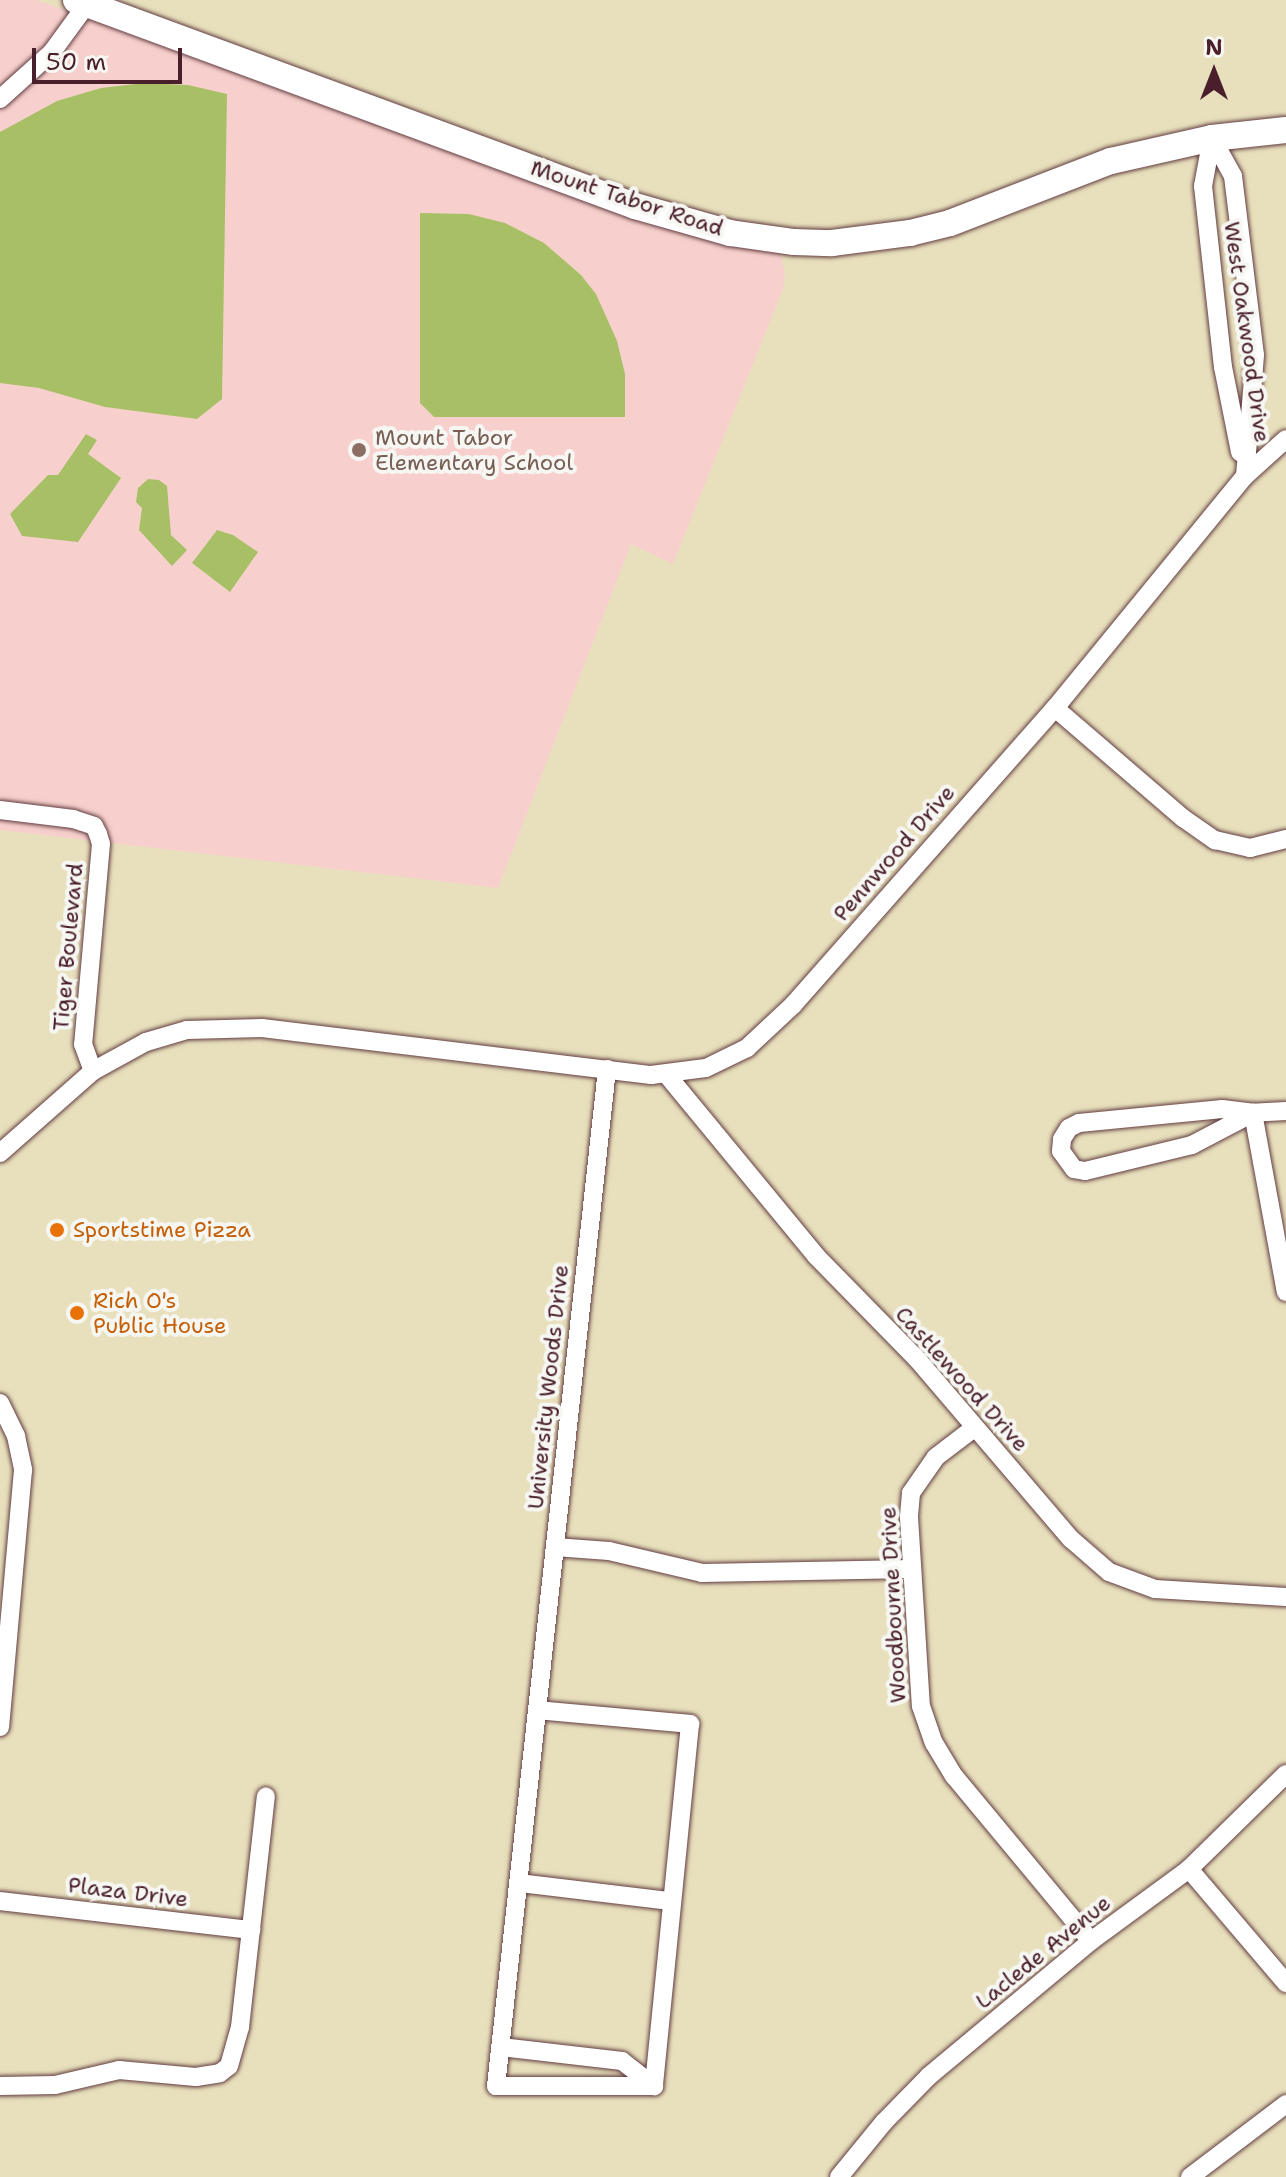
<!DOCTYPE html>
<style>
body{margin:0}
#map{position:relative;width:1286px;height:2177px;overflow:hidden;background:#e8e0bc;font-family:"Shantell Sans",sans-serif}
div>[style]{position:absolute}
.built>*{inset:0;background:#f7d0cd}
.green>*{inset:0;background:#a8c065}
.roads{filter:drop-shadow(0 0 2px #623c41) drop-shadow(0 0 2px #623c41)}
.street>*{height:18px;margin:-9px;padding:0 9px;transform-origin:9px;border-radius:9px;background:#fff}
.secondary>*{height:26px;margin:-13px;padding:0 13px;transform-origin:13px;border-radius:13px;background:#fff}
.dots>*{width:22px;height:22px;translate:-50% -50%;box-sizing:border-box;border:4px solid #f6f6f2;border-radius:50%}
span{translate:-50% -50%;white-space:nowrap;text-align:center;line-height:1.15;-webkit-text-stroke:8px #f6f6f2;paint-order:stroke}
.street-label{font-size:22px;color:#4a1f2b}
.education-label{font-size:22px;color:#785e54}
.left{translate:0 -50%;text-align:left}
.food-label{font-size:22px;color:#c56008}
.north{position:absolute;left:1174px;top:32px;width:80px;height:80px;-webkit-text-stroke:6px #f6f6f2;paint-order:stroke;rotate:0deg;font-size:22px;font-weight:700;line-height:32px;text-align:center;color:#4a1f2b}
.north::after{content:'';display:block;margin:auto;width:28px;height:36px;background:#4a1f2b;clip-path:polygon(50% 0,100% 100%,50% 72%,0 100%)}
.scale{position:absolute;left:32px;top:48px;width:150px;height:36px;box-sizing:border-box;border:4px solid #4a1f2b;border-top:0;padding-left:10px;font-size:24px;line-height:28px;white-space:nowrap;color:#4a1f2b;-webkit-text-stroke:6px #f6f6f2;paint-order:stroke}
</style>
<div id="map">
<div class="built">
<i style="clip-path:polygon(0 0,36px 0,780px 251px,785px 274px,783px 289px,673px 564px,631px 544px,498px 888px,0 830px)"></i>
</div>
<div class="green">
<i style="clip-path:polygon(144px 83px,188px 85px,227px 94px,222px 399px,197px 419px,105px 407px,39px 388px,0 383px,0 132px,57px 101px,101px 88px)"></i>
<i style="clip-path:polygon(420px 213px,469px 214px,505px 223px,544px 243px,581px 275px,596px 294px,617px 341px,625px 374px,625px 417px,434px 417px,420px 403px)"></i>
<i style="clip-path:polygon(86px 434px,97px 440px,88px 454px,121px 478px,78px 542px,22px 536px,10px 514px,48px 475px,58px 475px)"></i>
<i style="clip-path:polygon(148px 479px,159px 480px,167px 486px,171px 535px,187px 550px,172px 566px,139px 530px,142px 508px,136px 502px,138px 488px)"></i>
<i style="clip-path:polygon(217px 530px,233px 535px,258px 552px,230px 592px,192px 563px)"></i>
</div>
<div class="roads">
<div class="street">
<i style="left:0;top:99px;width:70px;rotate:-42.1deg"></i>
<i style="left:52px;top:52px;width:59px;rotate:-53.9deg"></i>
<i style="left:1212px;top:138px;width:43px;rotate:61.1deg"></i>
<i style="left:1233px;top:176px;width:180px;rotate:83deg"></i>
<i style="left:1255px;top:355px;width:121px;rotate:94.7deg"></i>
<i style="left:1212px;top:138px;width:49px;rotate:100.6deg"></i>
<i style="left:1203px;top:186px;width:182px;rotate:83.7deg"></i>
<i style="left:1223px;top:367px;width:87px;rotate:78.7deg"></i>
<i style="left:1055px;top:708px;width:169px;rotate:40.7deg"></i>
<i style="left:1183px;top:818px;width:39px;rotate:35deg"></i>
<i style="left:1215px;top:840px;width:36px;rotate:13deg"></i>
<i style="left:1250px;top:848px;width:37px;rotate:-14deg"></i>
<i style="left:0;top:810px;width:74px;rotate:7deg"></i>
<i style="left:73px;top:819px;width:22px;rotate:18deg"></i>
<i style="left:94px;top:826px;width:9px;rotate:63deg"></i>
<i style="left:98px;top:834px;width:10px;rotate:73deg"></i>
<i style="left:101px;top:844px;width:201px;rotate:95.1deg"></i>
<i style="left:83px;top:1044px;width:29px;rotate:70deg"></i>
<i style="left:667px;top:1075px;width:234px;rotate:50.5deg"></i>
<i style="left:816px;top:1256px;width:144px;rotate:45.6deg"></i>
<i style="left:917px;top:1359px;width:237px;rotate:49.5deg"></i>
<i style="left:1071px;top:1539px;width:50px;rotate:41deg"></i>
<i style="left:1109px;top:1572px;width:49px;rotate:20.3deg"></i>
<i style="left:1155px;top:1589px;width:131px;rotate:3.5deg"></i>
<i style="left:1222px;top:1109px;width:31px;rotate:7deg"></i>
<i style="left:1253px;top:1113px;width:69px;rotate:152.3deg"></i>
<i style="left:1192px;top:1145px;width:110px;rotate:166.3deg"></i>
<i style="left:1085px;top:1171px;width:11px;rotate:-170deg"></i>
<i style="left:1074px;top:1169px;width:22px;rotate:-126deg"></i>
<i style="left:1061px;top:1151px;width:12px;rotate:-85deg"></i>
<i style="left:1062px;top:1139px;width:13px;rotate:-58deg"></i>
<i style="left:1069px;top:1128px;width:11px;rotate:-27deg"></i>
<i style="left:1079px;top:1123px;width:144px;rotate:-5.6deg"></i>
<i style="left:1286px;top:1111px;width:33px;rotate:177deg"></i>
<i style="left:1253px;top:1113px;width:182px;rotate:79.6deg"></i>
<i style="left:0;top:1153px;width:124px;rotate:-41.4deg"></i>
<i style="left:93px;top:1071px;width:60px;rotate:-28.7deg"></i>
<i style="left:146px;top:1042px;width:43px;rotate:-16.3deg"></i>
<i style="left:187px;top:1030px;width:75px;rotate:-1.5deg"></i>
<i style="left:262px;top:1028px;width:392px;rotate:6.9deg"></i>
<i style="left:651px;top:1075px;width:55px;rotate:-7.3deg"></i>
<i style="left:706px;top:1068px;width:46px;rotate:-26deg"></i>
<i style="left:747px;top:1048px;width:63px;rotate:-43.1deg"></i>
<i style="left:793px;top:1005px;width:396px;rotate:-48.6deg"></i>
<i style="left:1055px;top:708px;width:300px;rotate:-50.7deg"></i>
<i style="left:1245px;top:476px;width:55px;rotate:-42.1deg"></i>
<i style="left:0;top:1403px;width:37px;rotate:64deg"></i>
<i style="left:16px;top:1436px;width:35px;rotate:78deg"></i>
<i style="left:23px;top:1470px;width:258px;rotate:95.1deg"></i>
<i style="left:974px;top:1428px;width:48px;rotate:142.7deg"></i>
<i style="left:936px;top:1457px;width:44px;rotate:124.8deg"></i>
<i style="left:911px;top:1493px;width:24px;rotate:95deg"></i>
<i style="left:909px;top:1517px;width:189px;rotate:86.4deg"></i>
<i style="left:921px;top:1706px;width:39px;rotate:71deg"></i>
<i style="left:934px;top:1743px;width:39px;rotate:59deg"></i>
<i style="left:954px;top:1776px;width:214px;rotate:50.3deg"></i>
<i style="left:555px;top:1547px;width:54px;rotate:4.2deg"></i>
<i style="left:609px;top:1551px;width:96px;rotate:13.3deg"></i>
<i style="left:702px;top:1573px;width:209px;rotate:-1.1deg"></i>
<i style="left:537px;top:1710px;width:154px;rotate:5.2deg"></i>
<i style="left:690px;top:1724px;width:364px;rotate:95.7deg"></i>
<i style="left:1189px;top:1869px;width:150px;rotate:49.6deg"></i>
<i style="left:519px;top:1883px;width:152px;rotate:6.8deg"></i>
<i style="left:0;top:1901px;width:253px;rotate:6.6deg"></i>
<i style="left:501px;top:2047px;width:122px;rotate:6.6deg"></i>
<i style="left:622px;top:2061px;width:41px;rotate:38deg"></i>
<i style="left:654px;top:2086px;width:158px;rotate:180deg"></i>
<i style="left:496px;top:2086px;width:1023px;rotate:-83.77deg"></i>
<i style="left:0;top:2086px;width:55px;rotate:-1deg"></i>
<i style="left:55px;top:2085px;width:66px;rotate:-13.2deg"></i>
<i style="left:119px;top:2070px;width:77px;rotate:5.2deg"></i>
<i style="left:196px;top:2077px;width:24px;rotate:-9deg"></i>
<i style="left:220px;top:2073px;width:11px;rotate:-38deg"></i>
<i style="left:229px;top:2066px;width:41px;rotate:-74.2deg"></i>
<i style="left:240px;top:2027px;width:232px;rotate:-83.6deg"></i>
<i style="left:839px;top:2177px;width:71px;rotate:-50.7deg"></i>
<i style="left:884px;top:2122px;width:64px;rotate:-45.6deg"></i>
<i style="left:929px;top:2076px;width:211px;rotate:-39.8deg"></i>
<i style="left:1091px;top:1941px;width:122px;rotate:-36.3deg"></i>
<i style="left:1189px;top:1869px;width:136px;rotate:-44.4deg"></i>
<i style="left:1190px;top:2177px;width:121px;rotate:-37.2deg"></i>
</div>
<div class="secondary">
<i style="left:76px;top:0;width:596px;rotate:20.23deg"></i>
<i style="left:635px;top:206px;width:99px;rotate:15.9deg"></i>
<i style="left:730px;top:233px;width:65px;rotate:8deg"></i>
<i style="left:794px;top:242px;width:38px;rotate:2deg"></i>
<i style="left:832px;top:243px;width:79px;rotate:-7.3deg"></i>
<i style="left:910px;top:233px;width:41px;rotate:-14deg"></i>
<i style="left:950px;top:223px;width:173px;rotate:-21.1deg"></i>
<i style="left:1111px;top:161px;width:104px;rotate:-12.8deg"></i>
<i style="left:1212px;top:138px;width:74px;rotate:-6.2deg"></i>
</div>
</div>
<div class="dots">
<i style="left:359px;top:450px;background:#8d6e63"></i>
<i style="left:57px;top:1230px;background:#e8710a"></i>
<i style="left:77px;top:1313px;background:#e8710a"></i>
</div>
<div class="street-label">
<span style="left:627px;top:198px;rotate:18deg">Mount Tabor Road</span>
<span style="left:1247px;top:332px;rotate:82deg">West Oakwood Drive</span>
<span style="left:894px;top:853px;rotate:-49deg">Pennwood Drive</span>
<span style="left:68px;top:947px;rotate:-85deg">Tiger Boulevard</span>
<span style="left:962px;top:1379px;rotate:48deg">Castlewood Drive</span>
<span style="left:548px;top:1387px;rotate:-84deg">University Woods Drive</span>
<span style="left:893px;top:1605px;rotate:-93deg">Woodbourne Drive</span>
<span style="left:128px;top:1892px;rotate:7deg">Plaza Drive</span>
<span style="left:1043px;top:1952px;rotate:-39deg">Laclede Avenue</span>
</div>
<div class="education-label">
<span class="left" style="left:375px;top:450px">Mount Tabor<br>Elementary School</span>
</div>
<div class="food-label">
<span class="left" style="left:73px;top:1230px">Sportstime Pizza</span>
<span class="left" style="left:93px;top:1313px">Rich O's<br>Public House</span>
</div>
<div class="north">N</div>
<div class="scale">50 m</div>
</div>
